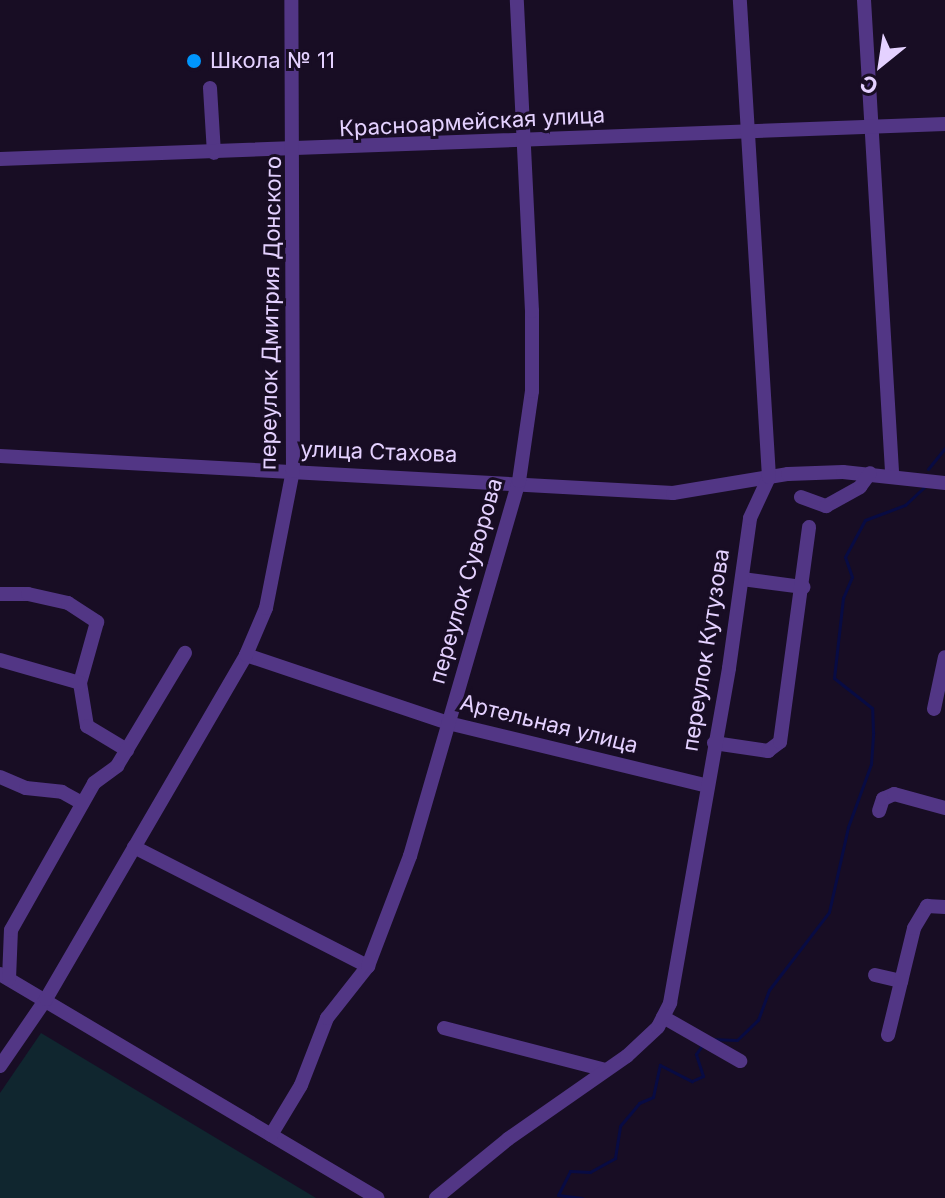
<!DOCTYPE html>
<meta charset="utf-8">
<style>
body{margin:0}
#map{position:relative;width:945px;height:1198px;overflow:hidden;background:#180d24;font-family:Inter,sans-serif}
div>[style]{position:absolute}
.green>*{inset:0;background:#10262f}
.stream>*{height:3px;margin:-1.5px;padding:0 1.5px;transform-origin:1.5px;border-radius:1.5px;background:#080b43}
.minor>*{height:14px;margin:-7px;padding:0 7px;transform-origin:7px;border-radius:7px;background:#523685}
.dots>*{width:22px;height:22px;translate:-50% -50%;box-sizing:border-box;border:4px solid #180d24;border-radius:50%}
span{translate:-50% -50%;white-space:nowrap;text-align:center;line-height:1.15;-webkit-text-stroke:6px #180d24;paint-order:stroke}
.poi-label{font-size:22px;color:#e4d1ff}
.left{translate:0 -50%;text-align:left}
.street-label{font-size:22px;color:#e4d1ff}
.north{position:absolute;left:841px;top:24px;width:80px;height:80px;-webkit-text-stroke:6px #180d24;paint-order:stroke;rotate:210deg;font-size:22px;font-weight:700;line-height:32px;text-align:center;color:#e4d1ff}
.north::after{content:'';display:block;margin:auto;width:28px;height:36px;background:#e4d1ff;clip-path:polygon(50% 0,100% 100%,50% 72%,0 100%)}
</style>
<div id="map">
<div class="green">
<i style="clip-path:polygon(41px 1033px,316px 1198px,0 1198px,0 1093px)"></i>
</div>
<div class="stream">
<i style="left:928px;top:469px;width:27px;rotate:-51deg"></i>
<i style="left:709px;top:1039px;width:28px;rotate:2deg"></i>
<i style="left:737px;top:1040px;width:29px;rotate:-44deg"></i>
<i style="left:758px;top:1020px;width:32px;rotate:-70deg"></i>
<i style="left:769px;top:990px;width:98px;rotate:-52.4deg"></i>
<i style="left:829px;top:912px;width:87px;rotate:-77.4deg"></i>
<i style="left:848px;top:827px;width:67px;rotate:-69.9deg"></i>
<i style="left:871px;top:764px;width:32px;rotate:-86deg"></i>
<i style="left:873px;top:732px;width:24px;rotate:-92deg"></i>
<i style="left:872px;top:708px;width:48px;rotate:-141.7deg"></i>
<i style="left:834px;top:678px;width:81px;rotate:-83.6deg"></i>
<i style="left:843px;top:598px;width:23px;rotate:-67deg"></i>
<i style="left:852px;top:577px;width:21px;rotate:-109deg"></i>
<i style="left:845px;top:557px;width:42px;rotate:-61.6deg"></i>
<i style="left:865px;top:520px;width:43px;rotate:-20.6deg"></i>
<i style="left:905px;top:505px;width:26px;rotate:-43deg"></i>
<i style="left:582px;top:1198px;width:24px;rotate:-173deg"></i>
<i style="left:558px;top:1195px;width:27px;rotate:-63deg"></i>
<i style="left:570px;top:1171px;width:20px;rotate:3deg"></i>
<i style="left:590px;top:1172px;width:29px;rotate:-29deg"></i>
<i style="left:615px;top:1158px;width:32px;rotate:-81deg"></i>
<i style="left:620px;top:1126px;width:30px;rotate:-50deg"></i>
<i style="left:639px;top:1103px;width:15px;rotate:-23deg"></i>
<i style="left:653px;top:1097px;width:33px;rotate:-78deg"></i>
<i style="left:660px;top:1065px;width:36px;rotate:27deg"></i>
<i style="left:692px;top:1081px;width:12px;rotate:-24deg"></i>
<i style="left:703px;top:1076px;width:23px;rotate:-108deg"></i>
<i style="left:696px;top:1054px;width:12px;rotate:-55deg"></i>
</div>
<div class="minor">
<i style="left:864px;top:0;width:475px;rotate:86.6deg"></i>
<i style="left:210px;top:88px;width:65px;rotate:86.5deg"></i>
<i style="left:0;top:159px;width:946px;rotate:-2.12deg"></i>
<i style="left:0;top:456px;width:674px;rotate:3.15deg"></i>
<i style="left:673px;top:493px;width:117px;rotate:-9.4deg"></i>
<i style="left:788px;top:474px;width:55px;rotate:-2.1deg"></i>
<i style="left:843px;top:472px;width:103px;rotate:6.2deg"></i>
<i style="left:801px;top:497px;width:27px;rotate:20deg"></i>
<i style="left:826px;top:506px;width:39px;rotate:-29deg"></i>
<i style="left:860px;top:487px;width:17px;rotate:-54deg"></i>
<i style="left:742px;top:579px;width:62px;rotate:7.5deg"></i>
<i style="left:0;top:594px;width:28px"></i>
<i style="left:28px;top:594px;width:41px;rotate:12.7deg"></i>
<i style="left:68px;top:603px;width:35px;rotate:33deg"></i>
<i style="left:97px;top:622px;width:63px;rotate:105.6deg"></i>
<i style="left:80px;top:683px;width:44px;rotate:80.8deg"></i>
<i style="left:87px;top:726px;width:47px;rotate:31deg"></i>
<i style="left:246px;top:655px;width:213px;rotate:18.6deg"></i>
<i style="left:448px;top:723px;width:264px;rotate:13.6deg"></i>
<i style="left:0;top:660px;width:83px;rotate:16deg"></i>
<i style="left:934px;top:709px;width:53px;rotate:-78.1deg"></i>
<i style="left:714px;top:743px;width:55px;rotate:8.4deg"></i>
<i style="left:768px;top:751px;width:15px;rotate:-37deg"></i>
<i style="left:780px;top:742px;width:217px;rotate:-82.3deg"></i>
<i style="left:0;top:777px;width:28px;rotate:23deg"></i>
<i style="left:26px;top:788px;width:36px;rotate:6deg"></i>
<i style="left:62px;top:792px;width:23px;rotate:29deg"></i>
<i style="left:879px;top:811px;width:13px;rotate:-72deg"></i>
<i style="left:883px;top:799px;width:12px;rotate:-24deg"></i>
<i style="left:894px;top:794px;width:53px;rotate:15.4deg"></i>
<i style="left:134px;top:847px;width:263px;rotate:27deg"></i>
<i style="left:0;top:974px;width:439px;rotate:30.7deg"></i>
<i style="left:875px;top:975px;width:27px;rotate:13deg"></i>
<i style="left:9px;top:979px;width:49px;rotate:-87.7deg"></i>
<i style="left:11px;top:930px;width:169px;rotate:-60.5deg"></i>
<i style="left:94px;top:783px;width:29px;rotate:-36deg"></i>
<i style="left:117px;top:766px;width:132px;rotate:-59deg"></i>
<i style="left:663px;top:1017px;width:89px;rotate:29.7deg"></i>
<i style="left:444px;top:1028px;width:166px;rotate:14.6deg"></i>
<i style="left:888px;top:1035px;width:110px;rotate:-76.3deg"></i>
<i style="left:914px;top:928px;width:26px;rotate:-59deg"></i>
<i style="left:927px;top:906px;width:18px;rotate:3deg"></i>
<i style="left:0;top:1066px;width:81px;rotate:-55.5deg"></i>
<i style="left:46px;top:999px;width:398px;rotate:-59.8deg"></i>
<i style="left:246px;top:655px;width:51px;rotate:-66.9deg"></i>
<i style="left:266px;top:608px;width:140px;rotate:-78.9deg"></i>
<i style="left:293px;top:471px;width:471px;rotate:-90.2deg"></i>
<i style="left:271px;top:1135px;width:58px;rotate:-59deg"></i>
<i style="left:301px;top:1085px;width:72px;rotate:-68.8deg"></i>
<i style="left:327px;top:1018px;width:66px;rotate:-51.7deg"></i>
<i style="left:368px;top:966px;width:118px;rotate:-69.1deg"></i>
<i style="left:410px;top:856px;width:391px;rotate:-73.8deg"></i>
<i style="left:519px;top:481px;width:91px;rotate:-81.8deg"></i>
<i style="left:532px;top:391px;width:80px;rotate:-90deg"></i>
<i style="left:532px;top:311px;width:311px;rotate:-92.8deg"></i>
<i style="left:436px;top:1198px;width:93px;rotate:-39.3deg"></i>
<i style="left:508px;top:1139px;width:145px;rotate:-34.9deg"></i>
<i style="left:627px;top:1056px;width:42px;rotate:-43.1deg"></i>
<i style="left:658px;top:1027px;width:27px;rotate:-63deg"></i>
<i style="left:670px;top:1003px;width:340px;rotate:-80deg"></i>
<i style="left:729px;top:668px;width:151px;rotate:-82deg"></i>
<i style="left:750px;top:518px;width:45px;rotate:-65.1deg"></i>
<i style="left:769px;top:477px;width:478px;rotate:-93.5deg"></i>
</div>
<div class="dots">
<i style="left:194px;top:61px;background:#0095fc"></i>
</div>
<div class="poi-label">
<span class="left" style="left:210px;top:61px">Школа № 11</span>
</div>
<div class="street-label">
<span style="left:472px;top:122px;rotate:-3deg">Красноармейская улица</span>
<span style="left:271px;top:313px;rotate:-89deg">переулок Дмитрия Донского</span>
<span style="left:379px;top:452px;rotate:2deg">улица Стахова</span>
<span style="left:466px;top:581px;rotate:-74deg">переулок Суворова</span>
<span style="left:706px;top:650px;rotate:-81deg">переулок Кутузова</span>
<span style="left:549px;top:724px;rotate:14deg">Артельная улица</span>
</div>
<div class="north">С</div>
</div>
